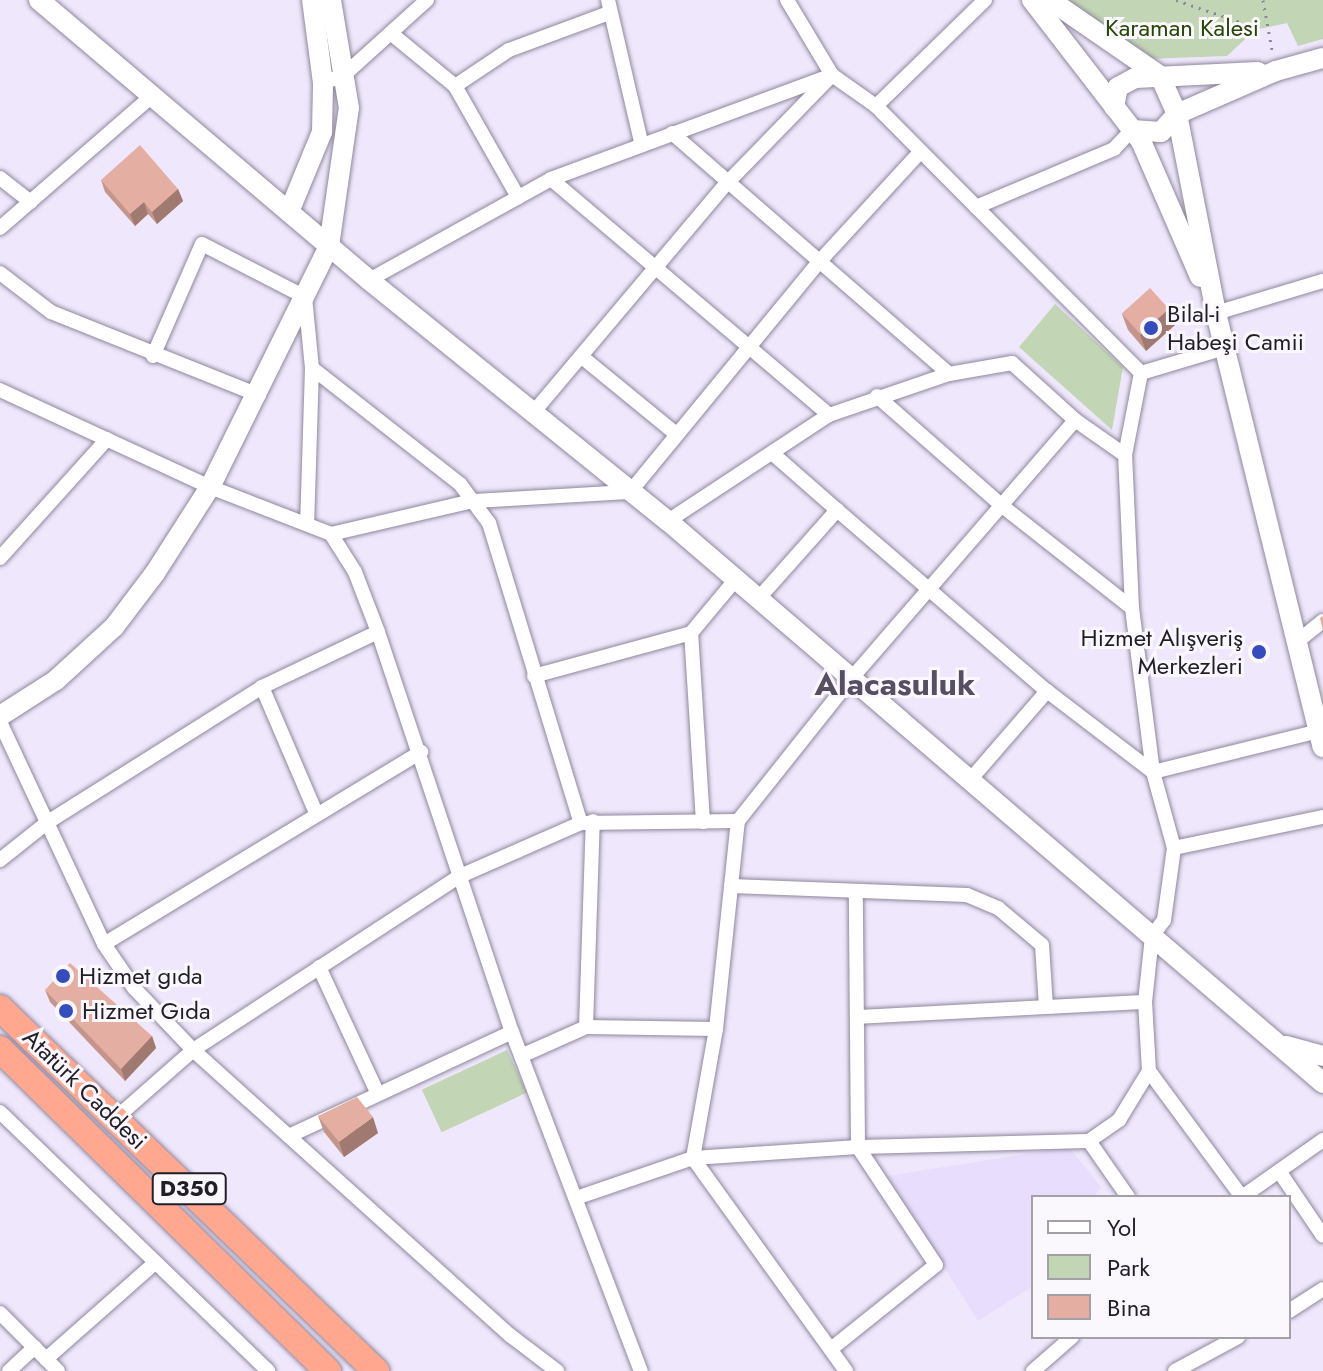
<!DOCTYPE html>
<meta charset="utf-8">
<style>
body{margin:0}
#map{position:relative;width:1323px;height:1371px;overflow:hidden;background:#efe8fc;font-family:Jost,sans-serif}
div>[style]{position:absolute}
.built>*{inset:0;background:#e8ddfc}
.green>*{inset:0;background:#c2d6b5;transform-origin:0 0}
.path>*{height:3px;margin-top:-1.5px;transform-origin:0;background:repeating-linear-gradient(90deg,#8d8896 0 2px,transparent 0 8px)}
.roads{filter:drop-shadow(0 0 2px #8f879d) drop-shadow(0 0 2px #8f879d)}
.street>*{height:14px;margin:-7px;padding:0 7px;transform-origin:7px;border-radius:7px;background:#fff}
.secondary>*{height:20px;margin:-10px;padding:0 10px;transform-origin:10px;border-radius:10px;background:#fff}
.highway>*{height:26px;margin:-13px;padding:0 13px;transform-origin:13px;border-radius:13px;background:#ffa78f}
.wall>*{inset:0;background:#c4968b}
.shaded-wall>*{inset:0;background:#a07a71}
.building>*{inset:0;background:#e4aea2;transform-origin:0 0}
.dots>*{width:22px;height:22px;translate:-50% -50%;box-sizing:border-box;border:4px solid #faf8fd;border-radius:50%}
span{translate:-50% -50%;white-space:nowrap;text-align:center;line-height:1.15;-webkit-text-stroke:6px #faf8fd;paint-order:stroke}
.shield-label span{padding:2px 6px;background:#faf8fd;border:2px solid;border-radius:6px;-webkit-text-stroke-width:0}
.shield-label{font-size:22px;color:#211e27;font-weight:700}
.park-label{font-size:24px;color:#264606}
.poi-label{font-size:24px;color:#211e27}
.left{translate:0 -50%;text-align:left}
.right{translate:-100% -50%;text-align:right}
.street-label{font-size:24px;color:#211e27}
.district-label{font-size:32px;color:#564f63;font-weight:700}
.legend{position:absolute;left:1031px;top:1195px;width:260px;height:144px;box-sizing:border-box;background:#faf8fd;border:2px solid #a3a1a7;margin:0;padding:10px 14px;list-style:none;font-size:24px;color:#211e27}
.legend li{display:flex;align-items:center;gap:16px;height:40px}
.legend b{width:40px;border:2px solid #a3a1a7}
</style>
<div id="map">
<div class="built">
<i style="clip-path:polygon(1069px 1147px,1101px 1187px,1094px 1197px,1033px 1197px,1033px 1286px,978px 1321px,887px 1176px)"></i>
</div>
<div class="green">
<i style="clip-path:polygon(1060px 0,1323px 0,1323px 39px,1298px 46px,1287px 23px,1255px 30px,1227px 56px,1147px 59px)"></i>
<i style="clip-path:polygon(1055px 304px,1123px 367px,1112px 430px,1019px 347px)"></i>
<i style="left:507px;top:1050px;width:47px;height:94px;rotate:65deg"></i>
</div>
<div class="path">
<i style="left:1176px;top:0;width:80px;rotate:18.9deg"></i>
<i style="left:1263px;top:0;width:56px;rotate:79.7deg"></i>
</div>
<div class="roads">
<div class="street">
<i style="left:608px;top:0;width:146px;rotate:76.9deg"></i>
<i style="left:787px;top:0;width:87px;rotate:59deg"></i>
<i style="left:832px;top:75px;width:54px;rotate:35.2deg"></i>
<i style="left:876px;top:106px;width:376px;rotate:45.2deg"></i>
<i style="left:1141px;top:373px;width:88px;rotate:-16.6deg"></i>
<i style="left:393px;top:35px;width:80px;rotate:39.4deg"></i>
<i style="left:455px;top:86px;width:128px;rotate:60.4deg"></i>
<i style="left:323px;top:83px;width:22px;rotate:-21deg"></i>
<i style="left:344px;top:75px;width:112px;rotate:-42.1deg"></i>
<i style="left:455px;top:86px;width:65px;rotate:-33.7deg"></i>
<i style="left:509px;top:50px;width:107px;rotate:-20.3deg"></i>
<i style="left:876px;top:106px;width:152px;rotate:-44.2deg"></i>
<i style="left:672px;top:133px;width:367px;rotate:41deg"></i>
<i style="left:0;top:178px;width:39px;rotate:38deg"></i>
<i style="left:551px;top:179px;width:365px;rotate:40.3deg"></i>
<i style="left:976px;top:207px;width:150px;rotate:-22.8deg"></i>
<i style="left:1114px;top:149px;width:26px;rotate:-47deg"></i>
<i style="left:0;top:228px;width:201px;rotate:-41deg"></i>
<i style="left:0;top:273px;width:64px;rotate:37.4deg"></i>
<i style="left:51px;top:312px;width:224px;rotate:21.8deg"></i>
<i style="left:369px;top:280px;width:208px;rotate:-29deg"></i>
<i style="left:551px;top:179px;width:300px;rotate:-20.3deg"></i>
<i style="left:1216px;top:313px;width:112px;rotate:-16.7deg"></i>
<i style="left:153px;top:356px;width:122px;rotate:-66.4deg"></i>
<i style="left:202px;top:244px;width:116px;rotate:27.2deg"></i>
<i style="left:305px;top:297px;width:71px;rotate:84.4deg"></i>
<i style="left:312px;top:368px;width:156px;rotate:91.8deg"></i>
<i style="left:582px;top:357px;width:122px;rotate:39.3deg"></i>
<i style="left:312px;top:368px;width:188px;rotate:38.1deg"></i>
<i style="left:460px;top:484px;width:49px;rotate:53.4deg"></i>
<i style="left:489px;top:523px;width:314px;rotate:73deg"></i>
<i style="left:0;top:390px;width:231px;rotate:24.8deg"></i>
<i style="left:210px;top:487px;width:130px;rotate:21.2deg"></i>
<i style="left:331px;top:534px;width:45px;rotate:57.7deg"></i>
<i style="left:355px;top:572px;width:64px;rotate:69deg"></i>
<i style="left:378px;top:632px;width:422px;rotate:71.5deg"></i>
<i style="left:512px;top:1032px;width:363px;rotate:69.2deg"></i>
<i style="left:877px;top:396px;width:165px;rotate:41.3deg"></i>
<i style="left:1001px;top:505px;width:167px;rotate:38.2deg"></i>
<i style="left:533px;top:413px;width:301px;rotate:-49.9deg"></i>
<i style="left:727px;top:183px;width:146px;rotate:-45.8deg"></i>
<i style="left:837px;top:510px;width:277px;rotate:40.8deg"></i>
<i style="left:1047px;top:691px;width:133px;rotate:37.4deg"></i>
<i style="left:1153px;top:772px;width:171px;rotate:-13.9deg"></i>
<i style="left:668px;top:521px;width:193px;rotate:-33.4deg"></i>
<i style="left:829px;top:415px;width:127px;rotate:-18.9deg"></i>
<i style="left:949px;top:374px;width:64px;rotate:-9.9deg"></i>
<i style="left:1012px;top:363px;width:85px;rotate:42.1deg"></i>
<i style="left:1075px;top:420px;width:61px;rotate:35deg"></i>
<i style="left:331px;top:534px;width:146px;rotate:-13.1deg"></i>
<i style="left:473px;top:501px;width:157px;rotate:-3.3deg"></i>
<i style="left:630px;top:492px;width:296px;rotate:-50.6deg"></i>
<i style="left:818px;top:263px;width:151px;rotate:-47.4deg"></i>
<i style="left:0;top:558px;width:160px;rotate:-48deg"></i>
<i style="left:759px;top:598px;width:118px;rotate:-48.4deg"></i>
<i style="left:837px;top:510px;width:86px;rotate:-138.8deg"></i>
<i style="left:1298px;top:641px;width:32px;rotate:-39deg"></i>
<i style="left:534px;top:676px;width:163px;rotate:-15.3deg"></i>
<i style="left:262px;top:687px;width:137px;rotate:66.8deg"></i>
<i style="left:0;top:722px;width:245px;rotate:64.9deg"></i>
<i style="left:104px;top:944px;width:53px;rotate:55.7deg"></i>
<i style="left:134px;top:988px;width:86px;rotate:46.4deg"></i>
<i style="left:193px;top:1050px;width:428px;rotate:42deg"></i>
<i style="left:511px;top:1336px;width:58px;rotate:37.3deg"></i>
<i style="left:970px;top:780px;width:118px;rotate:-49.1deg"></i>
<i style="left:703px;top:822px;width:189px;rotate:-93.6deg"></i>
<i style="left:691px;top:633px;width:70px;rotate:-50.2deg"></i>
<i style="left:1174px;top:848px;width:152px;rotate:-11.8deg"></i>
<i style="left:0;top:860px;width:61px;rotate:-38.4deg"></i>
<i style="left:48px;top:822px;width:253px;rotate:-32.2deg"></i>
<i style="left:262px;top:687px;width:128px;rotate:-25.4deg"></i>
<i style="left:731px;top:886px;width:236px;rotate:2.2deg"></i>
<i style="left:967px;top:895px;width:34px;rotate:23deg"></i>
<i style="left:998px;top:908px;width:57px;rotate:40.1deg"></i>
<i style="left:1042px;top:945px;width:62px;rotate:86.3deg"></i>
<i style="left:104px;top:944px;width:371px;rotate:-31.2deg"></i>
<i style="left:319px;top:967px;width:140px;rotate:65.1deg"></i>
<i style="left:857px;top:1017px;width:288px;rotate:-3deg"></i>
<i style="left:586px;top:1027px;width:206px;rotate:-88.1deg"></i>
<i style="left:521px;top:1056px;width:71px;rotate:-24deg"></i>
<i style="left:586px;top:1027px;width:130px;rotate:0.9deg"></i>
<i style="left:1149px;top:1071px;width:157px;rotate:53.6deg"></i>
<i style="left:0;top:1112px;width:373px;rotate:44deg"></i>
<i style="left:116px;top:1118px;width:103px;rotate:-41.4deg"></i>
<i style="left:193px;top:1050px;width:316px;rotate:-33.1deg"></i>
<i style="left:458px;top:877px;width:134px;rotate:-23.7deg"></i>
<i style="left:581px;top:823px;width:157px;rotate:-0.7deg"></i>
<i style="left:289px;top:1136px;width:246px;rotate:-25deg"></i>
<i style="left:1089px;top:1141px;width:37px;rotate:-35deg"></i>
<i style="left:1119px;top:1120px;width:57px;rotate:-58.5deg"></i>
<i style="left:1149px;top:1071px;width:69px;rotate:-93.3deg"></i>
<i style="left:1145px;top:1002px;width:66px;rotate:-83.9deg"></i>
<i style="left:1152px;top:936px;width:20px;rotate:-53deg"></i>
<i style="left:1164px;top:920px;width:73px;rotate:-82.1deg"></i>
<i style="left:1174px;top:848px;width:79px;rotate:-105.4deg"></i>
<i style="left:1153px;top:772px;width:165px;rotate:-97.3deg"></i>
<i style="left:1132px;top:608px;width:153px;rotate:-92.6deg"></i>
<i style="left:1125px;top:455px;width:84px;rotate:-79deg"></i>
<i style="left:1279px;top:1171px;width:78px;rotate:55.9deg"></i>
<i style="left:1242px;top:1197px;width:99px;rotate:-35.1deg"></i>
<i style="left:576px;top:1198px;width:124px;rotate:-18.9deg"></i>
<i style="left:693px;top:1158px;width:165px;rotate:-3.8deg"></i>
<i style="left:858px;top:1147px;width:231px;rotate:-1.5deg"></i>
<i style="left:1089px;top:1141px;width:68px;rotate:55.1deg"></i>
<i style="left:1289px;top:1311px;width:40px;rotate:-32.9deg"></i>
<i style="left:0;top:1313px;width:82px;rotate:45deg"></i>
<i style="left:831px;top:1349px;width:134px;rotate:-38.7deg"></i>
<i style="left:936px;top:1265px;width:141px;rotate:-123.5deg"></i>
<i style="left:858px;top:1147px;width:254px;rotate:-90.5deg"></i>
<i style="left:46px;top:1359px;width:145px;rotate:-41.4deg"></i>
<i style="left:9px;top:1371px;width:35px;rotate:-43deg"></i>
<i style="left:846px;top:1371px;width:262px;rotate:-125.7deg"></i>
<i style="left:693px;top:1158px;width:131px;rotate:-79.9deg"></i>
<i style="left:716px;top:1029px;width:209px;rotate:-84deg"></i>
<i style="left:738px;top:821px;width:181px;rotate:-51.5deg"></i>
<i style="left:851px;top:679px;width:342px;rotate:-49.1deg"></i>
<i style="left:1033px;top:1371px;width:52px;rotate:-41.1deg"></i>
<i style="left:1175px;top:1371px;width:72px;rotate:-28.4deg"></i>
</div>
<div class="secondary">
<i style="left:39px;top:0;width:433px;rotate:40.3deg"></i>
<i style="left:369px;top:280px;width:384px;rotate:38.9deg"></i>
<i style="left:668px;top:521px;width:863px;rotate:40.63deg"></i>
<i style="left:1032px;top:0;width:178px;rotate:52.3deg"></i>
<i style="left:1141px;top:141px;width:148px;rotate:66.5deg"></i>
<i style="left:1050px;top:0;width:134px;rotate:34.6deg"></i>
<i style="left:1160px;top:76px;width:42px;rotate:65.9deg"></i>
<i style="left:1177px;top:114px;width:203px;rotate:78.9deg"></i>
<i style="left:1216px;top:313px;width:447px;rotate:76.2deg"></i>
<i style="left:1114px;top:107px;width:20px;rotate:-79deg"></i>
<i style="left:1118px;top:87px;width:19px;rotate:-28deg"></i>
<i style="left:1135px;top:78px;width:123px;rotate:-2.8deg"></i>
<i style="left:1132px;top:130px;width:29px;rotate:4deg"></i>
<i style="left:1161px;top:132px;width:24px;rotate:-48deg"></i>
<i style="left:1177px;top:114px;width:108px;rotate:-23.5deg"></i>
<i style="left:1276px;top:71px;width:49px;rotate:-15.5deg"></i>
<i style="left:289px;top:212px;width:87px;rotate:-67.6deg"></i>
<i style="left:322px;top:132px;width:49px;rotate:-88.8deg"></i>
<i style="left:323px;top:83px;width:84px;rotate:-97.5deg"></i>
<i style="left:0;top:716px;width:67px;rotate:-32.7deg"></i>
<i style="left:56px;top:680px;width:79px;rotate:-42.4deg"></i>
<i style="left:114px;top:627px;width:68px;rotate:-52.8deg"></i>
<i style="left:155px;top:573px;width:102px;rotate:-57.4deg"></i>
<i style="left:210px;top:487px;width:269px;rotate:-63.7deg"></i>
<i style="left:329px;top:246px;width:139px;rotate:-81.8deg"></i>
<i style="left:349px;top:108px;width:109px;rotate:-99.5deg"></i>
<i style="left:1286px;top:1046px;width:38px;rotate:15deg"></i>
</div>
<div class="highway">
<i style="left:0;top:1008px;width:523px;rotate:43.99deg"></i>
<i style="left:0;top:1049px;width:460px;rotate:44.5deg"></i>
</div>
</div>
<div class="wall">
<i style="clip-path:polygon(101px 180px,178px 189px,183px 201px,157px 224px,148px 214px,135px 226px,105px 192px)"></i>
<i style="clip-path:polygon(1169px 309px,1175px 325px,1146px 351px,1128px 330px,1122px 314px)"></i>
<i style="clip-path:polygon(45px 990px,152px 1036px,156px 1048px,125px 1081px,50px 1002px)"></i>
<i style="clip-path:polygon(318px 1116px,378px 1133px,344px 1157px,324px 1132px)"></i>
</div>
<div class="shaded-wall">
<i style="clip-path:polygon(178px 189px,183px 201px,157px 224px,152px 212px)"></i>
<i style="clip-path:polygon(144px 202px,148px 214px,135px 226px,130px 214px)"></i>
<i style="clip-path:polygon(1169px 309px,1175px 325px,1146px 351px,1140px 335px)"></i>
<i style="clip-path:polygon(152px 1036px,156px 1048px,125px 1081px,121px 1069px)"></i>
<i style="clip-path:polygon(373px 1117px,378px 1133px,344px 1157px,339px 1142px)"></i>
</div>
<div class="building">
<i style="clip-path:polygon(140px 145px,178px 189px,152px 212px,144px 202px,130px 214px,101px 180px)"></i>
<i style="left:1150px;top:288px;width:28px;height:38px;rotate:48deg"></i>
<i style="clip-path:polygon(1323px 616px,1323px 631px,1320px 618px)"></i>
<i style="clip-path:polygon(70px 963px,152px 1036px,121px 1069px,45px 990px)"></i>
<i style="clip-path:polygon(357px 1097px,373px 1117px,339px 1142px,318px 1116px)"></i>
</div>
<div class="dots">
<i style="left:1151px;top:328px;background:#344cbe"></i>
<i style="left:1259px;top:652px;background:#344cbe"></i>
<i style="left:63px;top:976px;background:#344cbe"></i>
<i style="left:66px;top:1011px;background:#344cbe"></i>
</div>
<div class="shield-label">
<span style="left:189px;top:1189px">D350</span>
</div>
<div class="park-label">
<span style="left:1182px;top:28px">Karaman Kalesi</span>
</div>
<div class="poi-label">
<span class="left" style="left:1167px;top:328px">Bilal-i<br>Habeşi Camii</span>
<span class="right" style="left:1243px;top:652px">Hizmet Alışveriş<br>Merkezleri</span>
<span class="left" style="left:79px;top:976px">Hizmet gıda</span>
<span class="left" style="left:82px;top:1011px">Hizmet Gıda</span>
</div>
<div class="street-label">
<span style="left:85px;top:1089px;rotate:44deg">Atatürk Caddesi</span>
</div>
<div class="district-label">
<span style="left:895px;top:684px">Alacasuluk</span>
</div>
<ul class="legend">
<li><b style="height:10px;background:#fff"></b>Yol</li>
<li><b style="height:22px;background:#c2d6b5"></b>Park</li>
<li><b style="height:22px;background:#e4aea2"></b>Bina</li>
</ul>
</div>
